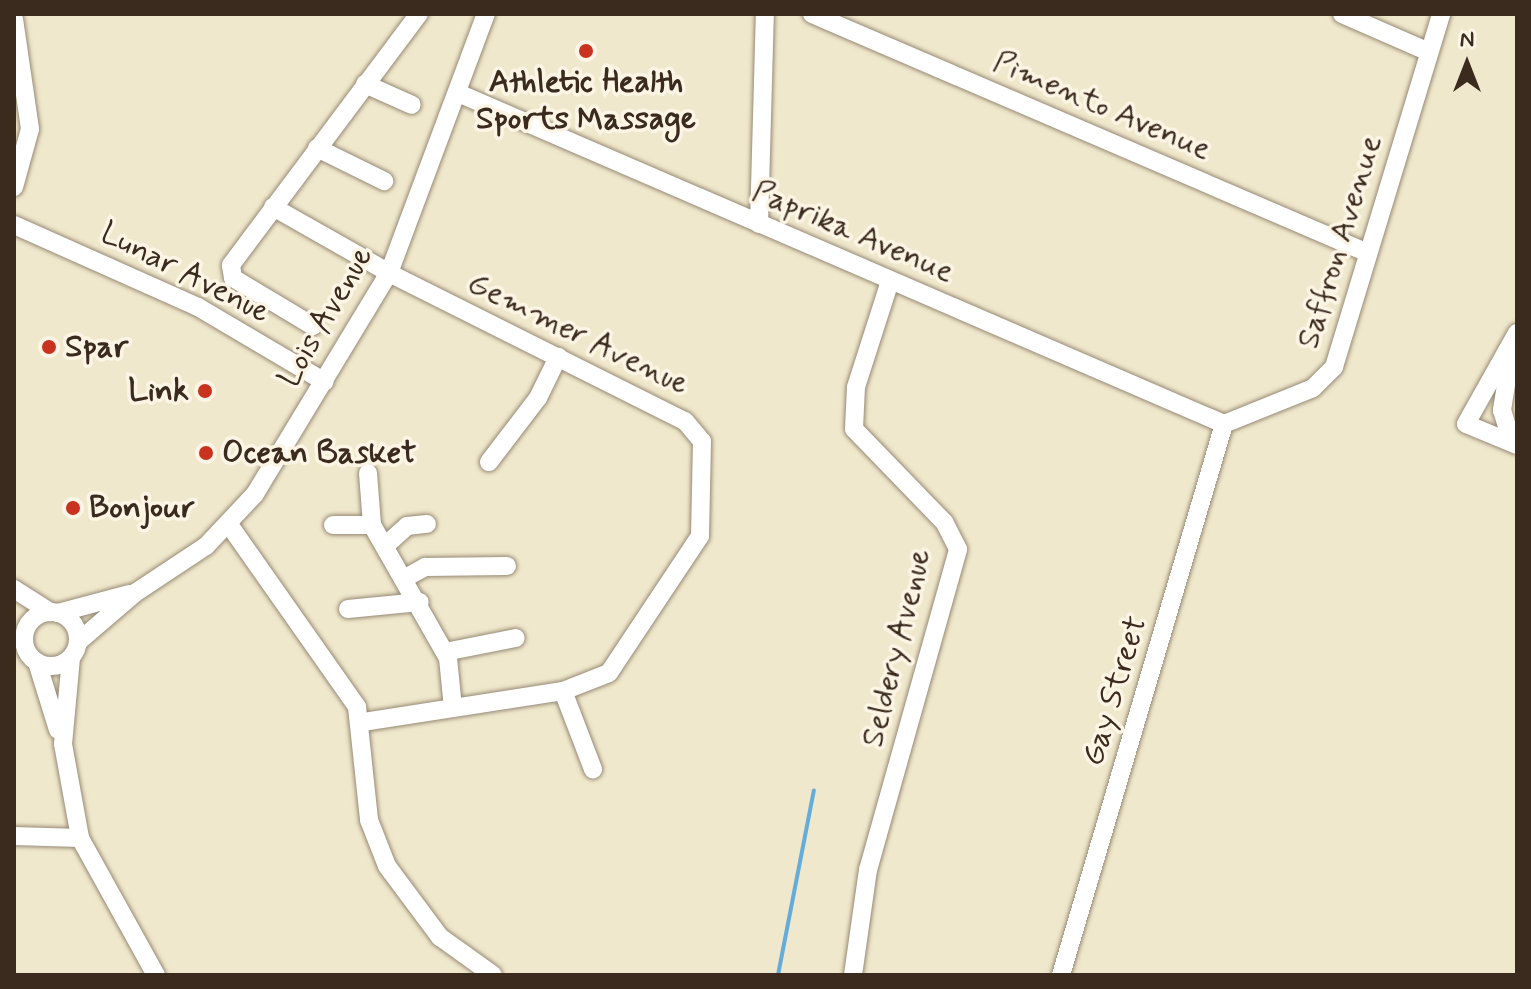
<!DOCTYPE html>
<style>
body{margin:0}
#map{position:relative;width:1531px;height:989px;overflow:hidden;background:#f0e8cc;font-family:Mynerve,sans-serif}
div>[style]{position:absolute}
.stream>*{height:4px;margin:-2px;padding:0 2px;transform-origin:2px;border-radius:2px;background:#65acdb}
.roads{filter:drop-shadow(0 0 2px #968975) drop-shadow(0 0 2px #968975)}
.minor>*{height:18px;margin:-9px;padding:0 9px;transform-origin:9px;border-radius:9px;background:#fff}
.minor>.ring{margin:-9px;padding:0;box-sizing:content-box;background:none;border:18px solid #fff;border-radius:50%}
.dots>*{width:22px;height:22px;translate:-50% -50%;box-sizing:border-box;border:4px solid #fcf5e5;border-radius:50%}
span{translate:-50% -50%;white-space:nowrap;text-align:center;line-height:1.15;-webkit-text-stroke:7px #fcf5e5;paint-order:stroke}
.poi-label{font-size:32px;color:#3b2a1e;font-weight:700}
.left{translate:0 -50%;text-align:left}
.right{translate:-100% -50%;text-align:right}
.street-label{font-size:32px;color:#3b2a1e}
.frame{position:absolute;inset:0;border:16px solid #3b2a1e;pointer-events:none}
.north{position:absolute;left:1427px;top:24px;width:80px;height:80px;-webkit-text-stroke:6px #fcf5e5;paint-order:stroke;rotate:0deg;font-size:22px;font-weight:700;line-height:32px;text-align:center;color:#3b2a1e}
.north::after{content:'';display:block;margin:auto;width:28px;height:36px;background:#3b2a1e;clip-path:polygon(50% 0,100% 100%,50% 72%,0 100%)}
</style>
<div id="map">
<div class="stream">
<i style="left:778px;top:975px;width:188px;rotate:-79deg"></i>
</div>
<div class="roads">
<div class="minor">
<i style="left:812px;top:14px;width:605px;rotate:23.26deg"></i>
<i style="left:1342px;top:14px;width:95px;rotate:23.6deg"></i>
<i style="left:14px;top:19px;width:111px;rotate:81.7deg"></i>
<i style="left:30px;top:129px;width:60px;rotate:105.4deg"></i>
<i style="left:365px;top:84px;width:51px;rotate:24.1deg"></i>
<i style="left:458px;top:93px;width:834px;rotate:23.37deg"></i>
<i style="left:317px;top:148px;width:75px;rotate:26.2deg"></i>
<i style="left:273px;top:207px;width:133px;rotate:29.6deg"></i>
<i style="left:389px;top:273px;width:331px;rotate:26.6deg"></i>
<i style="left:685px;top:421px;width:26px;rotate:50deg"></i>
<i style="left:702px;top:441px;width:95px;rotate:91.2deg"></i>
<i style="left:700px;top:536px;width:164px;rotate:123.6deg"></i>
<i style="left:609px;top:673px;width:49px;rotate:158.6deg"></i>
<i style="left:563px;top:691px;width:203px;rotate:171.2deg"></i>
<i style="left:759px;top:224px;width:210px;rotate:-88.4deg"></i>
<i style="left:14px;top:225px;width:201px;rotate:24deg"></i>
<i style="left:198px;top:307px;width:147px;rotate:30.6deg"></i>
<i style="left:313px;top:326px;width:93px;rotate:-149deg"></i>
<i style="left:233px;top:278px;width:13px;rotate:-99deg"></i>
<i style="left:231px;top:265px;width:314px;rotate:-53.2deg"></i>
<i style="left:1517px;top:333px;width:104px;rotate:119.3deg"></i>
<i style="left:1466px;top:424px;width:55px;rotate:22.4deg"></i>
<i style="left:1510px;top:360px;width:51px;rotate:99.1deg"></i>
<i style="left:1502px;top:410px;width:34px;rotate:73deg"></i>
<i style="left:1224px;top:424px;width:96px;rotate:-22deg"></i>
<i style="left:1313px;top:388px;width:30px;rotate:-45deg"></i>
<i style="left:1334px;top:367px;width:369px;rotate:-73.1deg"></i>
<i style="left:489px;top:462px;width:81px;rotate:-52.6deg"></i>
<i style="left:538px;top:398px;width:46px;rotate:-64deg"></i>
<i style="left:368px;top:473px;width:52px;rotate:85.6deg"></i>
<i style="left:372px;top:525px;width:153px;rotate:60.3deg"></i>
<i style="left:448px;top:658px;width:50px;rotate:84.3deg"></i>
<i style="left:333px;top:525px;width:39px"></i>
<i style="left:230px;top:526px;width:221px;rotate:54.9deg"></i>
<i style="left:357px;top:707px;width:114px;rotate:83.9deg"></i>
<i style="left:369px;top:820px;width:49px;rotate:68.6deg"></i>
<i style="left:387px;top:866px;width:89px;rotate:53.3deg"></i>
<i style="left:440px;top:937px;width:65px;rotate:35.6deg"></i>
<i style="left:386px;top:545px;width:28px;rotate:-42deg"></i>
<i style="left:407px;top:526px;width:20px;rotate:-6deg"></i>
<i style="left:407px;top:577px;width:21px;rotate:-29deg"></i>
<i style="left:425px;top:567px;width:82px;rotate:-0.7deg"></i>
<i style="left:14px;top:589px;width:43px;rotate:32.6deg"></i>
<i style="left:348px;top:609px;width:72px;rotate:-5.6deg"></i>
<i class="ring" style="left:24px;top:612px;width:36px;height:36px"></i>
<i style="left:58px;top:613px;width:73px;rotate:-15deg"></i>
<i style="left:78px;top:642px;width:75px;rotate:-40.7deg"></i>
<i style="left:135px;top:593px;width:85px;rotate:-33.5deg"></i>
<i style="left:206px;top:546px;width:71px;rotate:-46.7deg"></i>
<i style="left:255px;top:494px;width:258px;rotate:-58.8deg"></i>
<i style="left:389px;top:273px;width:277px;rotate:-69.5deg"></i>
<i style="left:445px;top:652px;width:72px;rotate:-11.2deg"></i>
<i style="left:71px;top:658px;width:86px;rotate:95.3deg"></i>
<i style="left:63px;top:744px;width:96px;rotate:79.7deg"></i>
<i style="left:80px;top:838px;width:157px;rotate:61deg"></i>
<i style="left:37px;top:662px;width:71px;rotate:72.8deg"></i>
<i style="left:563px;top:691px;width:84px;rotate:69deg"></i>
<i style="left:14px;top:836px;width:66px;rotate:1.7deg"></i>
<i style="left:853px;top:975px;width:106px;rotate:-81.9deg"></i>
<i style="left:868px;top:870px;width:333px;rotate:-74.3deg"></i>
<i style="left:958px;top:549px;width:30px;rotate:-117deg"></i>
<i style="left:944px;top:522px;width:129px;rotate:-134.1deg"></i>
<i style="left:854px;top:429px;width:42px;rotate:-87.3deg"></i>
<i style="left:856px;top:387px;width:111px;rotate:-72.2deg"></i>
<i style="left:1061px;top:975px;width:575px;rotate:-73.52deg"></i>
</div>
</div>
<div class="dots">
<i style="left:586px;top:51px;background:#c8321e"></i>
<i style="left:49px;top:347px;background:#c8321e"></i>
<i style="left:205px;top:391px;background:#c8321e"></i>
<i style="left:206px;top:453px;background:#c8321e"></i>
<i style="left:73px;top:508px;background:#c8321e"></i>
</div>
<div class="poi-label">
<span style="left:586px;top:101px">Athletic Health<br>Sports Massage</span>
<span class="left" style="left:65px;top:347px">Spar</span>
<span class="right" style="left:189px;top:391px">Link</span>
<span class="left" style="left:222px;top:453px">Ocean Basket</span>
<span class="left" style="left:89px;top:508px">Bonjour</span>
</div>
<div class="street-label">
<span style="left:1102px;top:106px;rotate:23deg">Pimento Avenue</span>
<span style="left:853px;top:232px;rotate:23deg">Paprika Avenue</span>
<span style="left:1340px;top:242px;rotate:-73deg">Saffron Avenue</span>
<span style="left:185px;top:273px;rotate:27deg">Lunar Avenue</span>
<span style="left:326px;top:317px;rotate:-60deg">Lois Avenue</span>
<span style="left:578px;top:334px;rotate:26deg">Gemmer Avenue</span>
<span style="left:897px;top:648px;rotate:-76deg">Seldery Avenue</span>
<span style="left:1115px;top:691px;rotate:-73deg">Gay Street</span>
</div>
<div class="frame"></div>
<div class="north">N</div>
</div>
